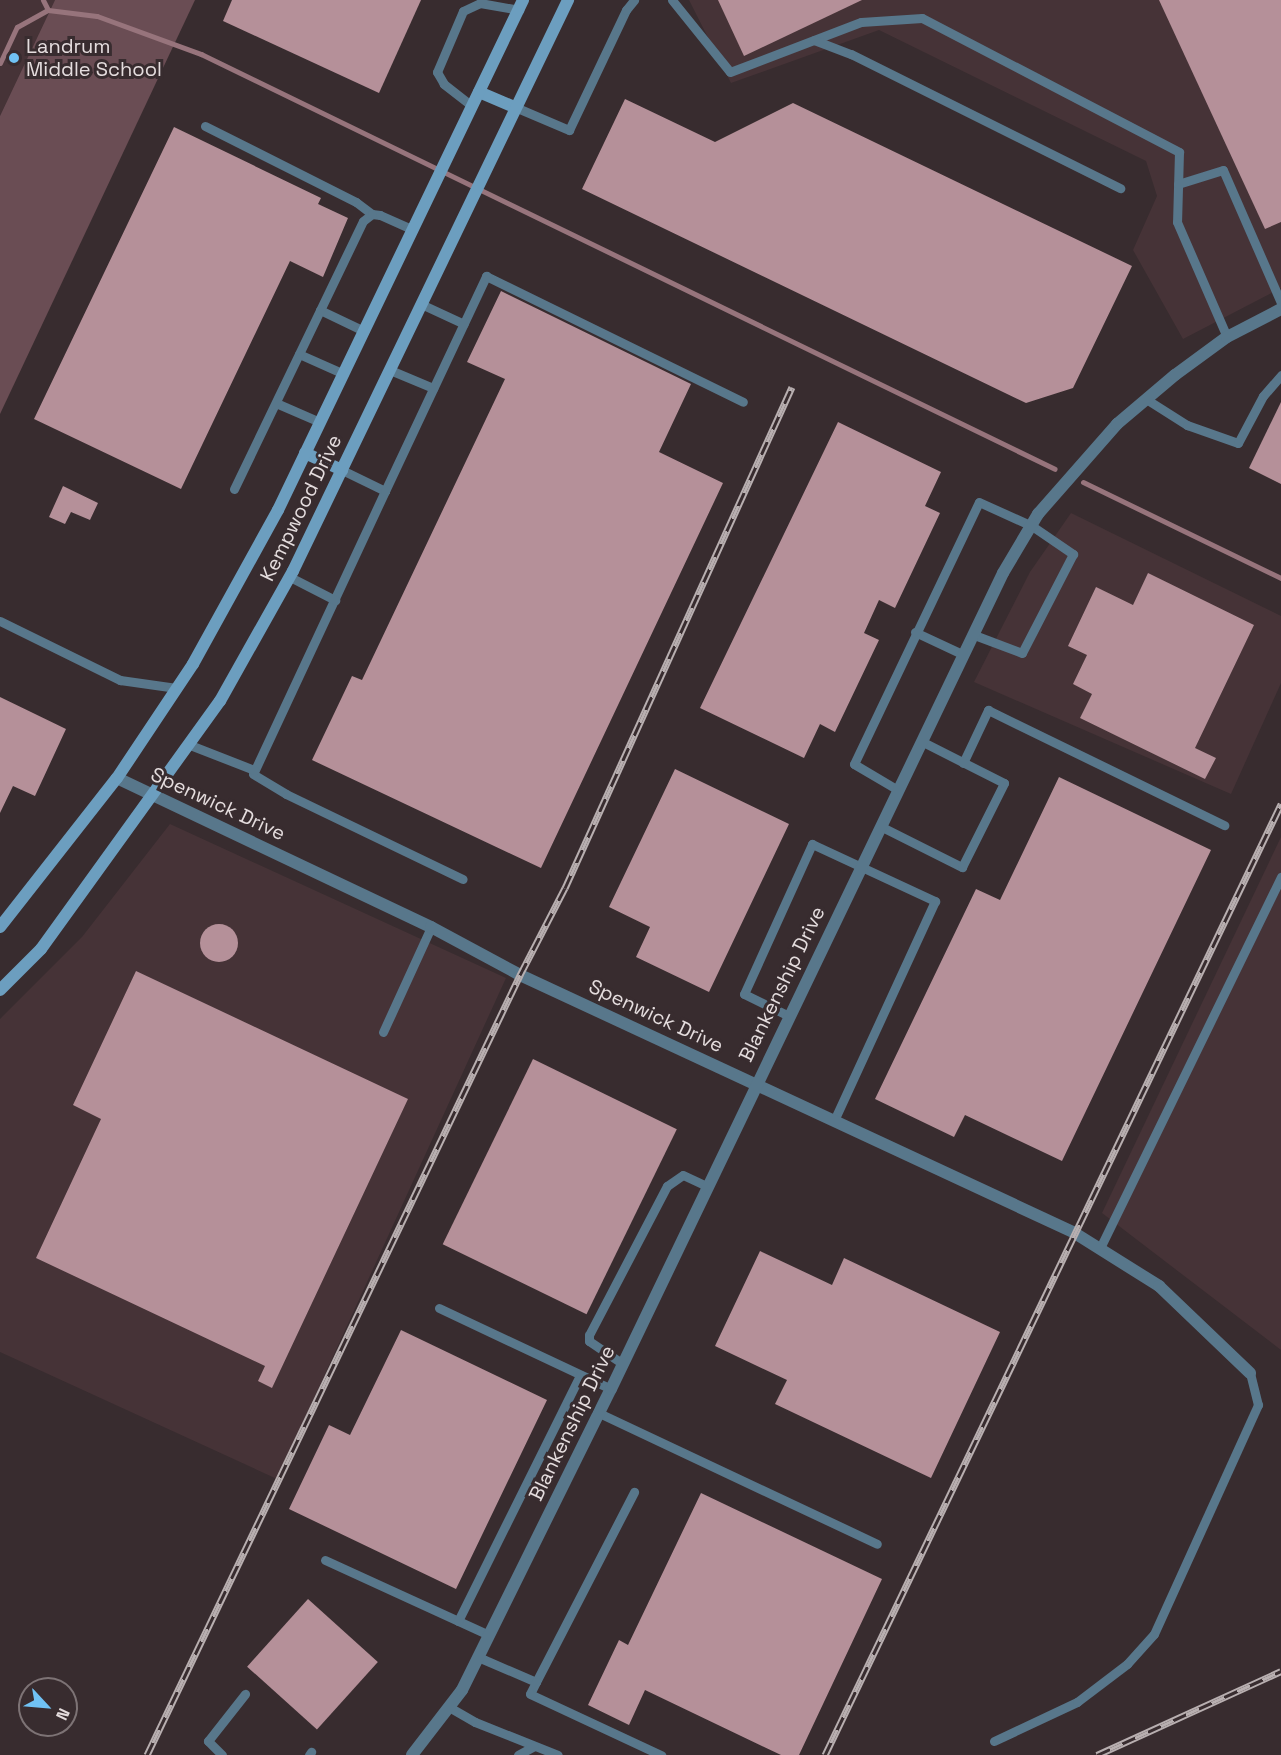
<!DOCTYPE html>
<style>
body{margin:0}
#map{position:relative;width:1281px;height:1755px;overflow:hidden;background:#382c2f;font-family:"Space Grotesk",sans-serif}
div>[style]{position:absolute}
.built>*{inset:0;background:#463337}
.green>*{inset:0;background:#6a4d54}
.stream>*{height:5px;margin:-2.5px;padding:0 2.5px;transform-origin:2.5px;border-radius:2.5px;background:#97747c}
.building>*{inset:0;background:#b59099;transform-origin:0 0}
.round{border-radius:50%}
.service>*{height:9px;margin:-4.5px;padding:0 4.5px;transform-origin:4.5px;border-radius:4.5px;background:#58778b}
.minor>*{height:12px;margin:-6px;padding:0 6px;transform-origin:6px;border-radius:6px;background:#58778b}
.secondary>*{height:12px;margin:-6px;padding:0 6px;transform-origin:6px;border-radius:6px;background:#6c9ebf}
.rail>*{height:7px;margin-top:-3.5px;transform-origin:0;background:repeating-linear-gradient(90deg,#382c2f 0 14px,#b8afb0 0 28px);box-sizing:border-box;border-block:2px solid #b8afb0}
.dots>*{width:16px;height:16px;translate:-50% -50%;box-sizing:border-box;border:3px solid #382c2f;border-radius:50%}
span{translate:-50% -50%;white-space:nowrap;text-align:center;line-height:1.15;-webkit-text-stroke:6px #382c2f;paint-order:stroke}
.poi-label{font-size:20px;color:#e5ddde}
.left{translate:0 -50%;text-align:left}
.street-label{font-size:20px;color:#e5ddde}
.north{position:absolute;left:18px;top:1677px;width:60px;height:60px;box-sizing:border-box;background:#382c2f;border:2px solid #7d7375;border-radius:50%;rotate:116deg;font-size:16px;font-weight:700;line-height:24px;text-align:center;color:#e5ddde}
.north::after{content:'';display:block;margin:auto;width:21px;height:27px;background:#70c2f4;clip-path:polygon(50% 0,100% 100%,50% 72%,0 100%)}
</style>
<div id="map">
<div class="built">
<i style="clip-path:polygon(0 0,55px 0,0 116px)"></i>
<i style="clip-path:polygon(689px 0,1281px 0,1281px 288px,1183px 339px,1133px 250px,1157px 196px,1146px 161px,879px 30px,731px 83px)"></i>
<i style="clip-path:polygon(1071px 513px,1281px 616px,1281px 683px,1231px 794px,974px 682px,1030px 572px)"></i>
<i style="clip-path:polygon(170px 824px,506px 978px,277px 1479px,0 1352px,0 1019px,82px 937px)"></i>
<i style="clip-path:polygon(1281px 837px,1281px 1350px,1102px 1213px)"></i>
</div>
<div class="green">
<i style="clip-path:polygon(55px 0,195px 0,0 414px,0 116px)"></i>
</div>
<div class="stream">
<i style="left:43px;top:0;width:11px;rotate:63deg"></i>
<i style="left:0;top:63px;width:40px;rotate:-65deg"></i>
<i style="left:17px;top:27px;width:35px;rotate:-29deg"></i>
<i style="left:48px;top:10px;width:49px;rotate:7deg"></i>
<i style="left:97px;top:16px;width:111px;rotate:20.1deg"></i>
<i style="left:201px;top:54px;width:949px;rotate:25.92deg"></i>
<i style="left:1083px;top:482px;width:220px;rotate:25.9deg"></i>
</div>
<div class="building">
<i style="clip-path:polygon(232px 0,421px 0,379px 93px,223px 21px)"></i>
<i style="clip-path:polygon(718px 0,862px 0,744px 56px)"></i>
<i style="clip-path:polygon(1159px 0,1281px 0,1281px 222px,1265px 229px)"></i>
<i style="clip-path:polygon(625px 99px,715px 142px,793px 103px,1132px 266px,1073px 388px,1026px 403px,582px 189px)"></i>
<i style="clip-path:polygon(174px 127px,321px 198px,318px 204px,348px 218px,323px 277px,290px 261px,181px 489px,34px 419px)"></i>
<i style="clip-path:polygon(501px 291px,691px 384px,659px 452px,723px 483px,541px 868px,312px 760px,352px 676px,362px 680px,505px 379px,467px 362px)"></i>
<i style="clip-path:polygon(1281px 402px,1281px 484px,1249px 468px)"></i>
<i style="clip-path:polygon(838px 422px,941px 472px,925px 506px,940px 513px,895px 608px,879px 600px,864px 633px,879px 640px,835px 732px,820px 724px,804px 758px,700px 708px)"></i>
<i style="clip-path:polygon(63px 486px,98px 503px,90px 520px,71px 512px,65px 524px,49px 517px)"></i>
<i style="clip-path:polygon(1148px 573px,1254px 625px,1195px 748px,1216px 758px,1205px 779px,1080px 718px,1092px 694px,1073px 684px,1087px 655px,1068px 646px,1096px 587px,1133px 605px)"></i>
<i style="clip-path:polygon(0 697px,66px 729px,35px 796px,13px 786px,0 813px)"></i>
<i style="clip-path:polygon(675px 769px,789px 824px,709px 992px,636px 957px,650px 927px,609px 907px)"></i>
<i style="clip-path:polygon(1059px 777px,1211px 850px,1062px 1161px,965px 1115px,954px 1137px,875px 1099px,976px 889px,1000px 900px)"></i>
<i class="round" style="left:200px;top:924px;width:38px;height:38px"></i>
<i style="clip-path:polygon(136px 971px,408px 1099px,272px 1388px,258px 1381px,265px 1366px,36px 1258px,101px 1119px,73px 1105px)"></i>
<i style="left:533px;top:1059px;width:160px;height:206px;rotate:26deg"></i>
<i style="clip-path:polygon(760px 1251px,832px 1285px,844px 1258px,1000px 1332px,931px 1478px,775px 1404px,787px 1380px,715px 1346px)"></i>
<i style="clip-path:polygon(401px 1330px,547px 1400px,456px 1589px,289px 1509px,329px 1425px,350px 1435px)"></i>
<i style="clip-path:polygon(701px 1493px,882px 1579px,799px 1755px,781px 1755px,645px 1690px,629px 1725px,588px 1705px,619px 1640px,628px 1645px)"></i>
<i style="left:308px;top:1599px;width:94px;height:91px;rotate:42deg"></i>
</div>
<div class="service">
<i style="left:672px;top:0;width:92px;rotate:51.1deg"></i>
<i style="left:730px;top:72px;width:140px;rotate:-20.9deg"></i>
<i style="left:861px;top:22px;width:61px;rotate:-3.8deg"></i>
<i style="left:922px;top:18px;width:290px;rotate:27.5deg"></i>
<i style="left:1179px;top:152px;width:70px;rotate:91.6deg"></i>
<i style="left:1177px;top:222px;width:125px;rotate:66.5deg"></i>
<i style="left:814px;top:40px;width:40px;rotate:21deg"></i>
<i style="left:851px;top:54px;width:301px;rotate:26.5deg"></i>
<i style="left:472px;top:106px;width:36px;rotate:-142deg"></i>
<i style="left:444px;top:84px;width:14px;rotate:-120deg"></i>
<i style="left:437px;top:72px;width:66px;rotate:-66.9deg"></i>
<i style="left:463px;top:11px;width:19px;rotate:-25deg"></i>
<i style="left:480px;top:3px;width:40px;rotate:10deg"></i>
<i style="left:515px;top:107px;width:59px;rotate:23.1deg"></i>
<i style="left:569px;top:130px;width:133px;rotate:-64.6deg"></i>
<i style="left:626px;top:10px;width:13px;rotate:-51deg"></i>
<i style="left:205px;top:126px;width:169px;rotate:26.7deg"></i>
<i style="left:356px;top:202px;width:20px;rotate:37deg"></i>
<i style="left:1178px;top:184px;width:47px;rotate:-17.3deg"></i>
<i style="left:1223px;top:170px;width:145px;rotate:66.4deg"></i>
<i style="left:421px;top:304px;width:47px;rotate:24.9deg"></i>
<i style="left:320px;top:310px;width:49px;rotate:25.5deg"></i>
<i style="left:299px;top:354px;width:49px;rotate:24deg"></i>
<i style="left:390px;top:370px;width:47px;rotate:22.7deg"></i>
<i style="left:1146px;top:399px;width:49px;rotate:32.4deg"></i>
<i style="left:1187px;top:425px;width:54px;rotate:19.4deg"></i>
<i style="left:1238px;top:443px;width:53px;rotate:-62deg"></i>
<i style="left:1263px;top:396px;width:28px;rotate:-49deg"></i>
<i style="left:276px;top:403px;width:48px;rotate:23.4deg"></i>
<i style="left:342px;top:470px;width:48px;rotate:26deg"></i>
<i style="left:385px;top:491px;width:312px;rotate:115deg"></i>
<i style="left:253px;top:774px;width:39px;rotate:31deg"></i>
<i style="left:286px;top:794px;width:196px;rotate:25.7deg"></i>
<i style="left:234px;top:489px;width:297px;rotate:-64.3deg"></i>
<i style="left:363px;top:221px;width:11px;rotate:-38deg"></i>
<i style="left:372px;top:214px;width:8px;rotate:7deg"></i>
<i style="left:380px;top:215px;width:36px;rotate:24deg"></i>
<i style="left:385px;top:491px;width:238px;rotate:-64.8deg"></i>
<i style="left:486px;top:276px;width:286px;rotate:26.1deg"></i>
<i style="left:290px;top:577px;width:51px;rotate:27.1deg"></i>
<i style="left:0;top:621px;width:134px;rotate:26.2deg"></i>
<i style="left:120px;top:680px;width:57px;rotate:8.1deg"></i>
<i style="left:915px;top:632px;width:54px;rotate:25.1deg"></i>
<i style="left:190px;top:745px;width:69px;rotate:21.3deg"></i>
<i style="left:963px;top:763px;width:59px;rotate:-64.7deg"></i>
<i style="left:988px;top:710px;width:263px;rotate:26deg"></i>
<i style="left:898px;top:790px;width:51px;rotate:-149.4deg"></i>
<i style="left:854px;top:764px;width:290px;rotate:-64.5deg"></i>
<i style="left:979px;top:502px;width:58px;rotate:24.4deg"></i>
<i style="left:1032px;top:526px;width:50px;rotate:34.3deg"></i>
<i style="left:1073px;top:554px;width:111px;rotate:117.3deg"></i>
<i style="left:1022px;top:653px;width:51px;rotate:-159.4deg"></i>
<i style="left:880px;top:826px;width:92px;rotate:26.6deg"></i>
<i style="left:962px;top:867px;width:94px;rotate:-63.4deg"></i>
<i style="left:1004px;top:783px;width:93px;rotate:-153.2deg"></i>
<i style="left:789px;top:1016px;width:50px;rotate:-153.9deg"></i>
<i style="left:744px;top:994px;width:165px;rotate:-65.6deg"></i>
<i style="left:812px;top:844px;width:136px;rotate:24.9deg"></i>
<i style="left:935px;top:901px;width:239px;rotate:114.7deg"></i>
<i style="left:383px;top:1032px;width:115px;rotate:-65.4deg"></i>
<i style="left:1100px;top:1248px;width:413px;rotate:-64deg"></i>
<i style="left:439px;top:1308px;width:190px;rotate:25.2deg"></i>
<i style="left:623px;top:1364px;width:41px;rotate:-145.9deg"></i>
<i style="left:589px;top:1341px;width:6px;rotate:-90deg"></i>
<i style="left:589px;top:1335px;width:168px;rotate:-62.4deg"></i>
<i style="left:667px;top:1186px;width:19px;rotate:-35deg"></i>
<i style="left:683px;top:1175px;width:26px;rotate:25deg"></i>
<i style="left:599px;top:1413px;width:307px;rotate:25.2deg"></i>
<i style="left:325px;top:1560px;width:180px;rotate:24.6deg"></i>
<i style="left:458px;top:1621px;width:275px;rotate:-63.6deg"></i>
<i style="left:478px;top:1657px;width:63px;rotate:23.3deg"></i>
<i style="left:536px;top:1682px;width:214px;rotate:-62.7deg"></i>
<i style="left:536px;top:1682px;width:13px;rotate:117deg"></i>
<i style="left:530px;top:1694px;width:145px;rotate:25deg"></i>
<i style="left:449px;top:1707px;width:30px;rotate:30deg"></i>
<i style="left:475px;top:1722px;width:89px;rotate:21.7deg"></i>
<i style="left:994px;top:1741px;width:92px;rotate:-25.2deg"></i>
<i style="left:1077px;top:1702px;width:63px;rotate:-37.2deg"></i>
<i style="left:1127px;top:1664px;width:40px;rotate:-48deg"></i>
<i style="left:1154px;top:1634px;width:252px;rotate:-65.6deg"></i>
<i style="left:1258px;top:1405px;width:33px;rotate:-104deg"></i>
<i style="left:222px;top:1755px;width:20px;rotate:-135deg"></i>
<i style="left:208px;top:1741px;width:60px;rotate:-51.8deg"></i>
<i style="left:309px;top:1755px;width:4px;rotate:-56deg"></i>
<i style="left:518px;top:1755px;width:18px;rotate:-29deg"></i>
</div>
<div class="minor">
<i style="left:117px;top:778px;width:348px;rotate:25.4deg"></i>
<i style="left:431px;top:927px;width:101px;rotate:28.3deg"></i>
<i style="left:520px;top:975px;width:610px;rotate:24.93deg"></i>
<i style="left:1073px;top:1232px;width:102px;rotate:32.1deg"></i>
<i style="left:1159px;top:1286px;width:126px;rotate:43.7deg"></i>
<i style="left:412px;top:1755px;width:82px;rotate:-52.4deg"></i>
<i style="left:462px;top:1690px;width:336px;rotate:-63.7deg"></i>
<i style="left:611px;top:1389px;width:905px;rotate:-64.34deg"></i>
<i style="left:1003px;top:573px;width:69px;rotate:-59.3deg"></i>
<i style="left:1038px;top:514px;width:120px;rotate:-48.7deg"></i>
<i style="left:1117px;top:424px;width:76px;rotate:-40.2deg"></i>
<i style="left:1175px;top:375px;width:64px;rotate:-36.2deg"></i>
<i style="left:1227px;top:337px;width:61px;rotate:-27.4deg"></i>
</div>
<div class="secondary">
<i style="left:479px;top:92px;width:39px;rotate:23deg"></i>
<i style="left:305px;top:453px;width:41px;rotate:24.7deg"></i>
<i style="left:0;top:927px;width:189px;rotate:-51.9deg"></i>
<i style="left:117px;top:778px;width:137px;rotate:-56.3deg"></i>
<i style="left:193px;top:664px;width:176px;rotate:-61.1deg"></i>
<i style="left:278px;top:510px;width:566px;rotate:-64.34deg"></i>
<i style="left:0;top:990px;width:58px;rotate:-45deg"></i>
<i style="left:41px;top:949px;width:306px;rotate:-54.2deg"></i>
<i style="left:220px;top:701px;width:149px;rotate:-60.7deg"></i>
<i style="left:293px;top:571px;width:634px;rotate:-64.28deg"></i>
</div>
<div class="rail">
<i style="left:147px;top:1755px;width:865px;rotate:-64.44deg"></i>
<i style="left:520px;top:975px;width:98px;rotate:-62.7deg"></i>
<i style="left:565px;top:888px;width:550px;rotate:-65.63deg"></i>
<i style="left:825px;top:1755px;width:1055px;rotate:-64.38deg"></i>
<i style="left:1097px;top:1755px;width:202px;rotate:-24.5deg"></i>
</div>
<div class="dots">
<i style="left:14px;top:58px;background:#70c2f4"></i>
</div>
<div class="poi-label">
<span class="left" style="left:26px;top:58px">Landrum<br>Middle School</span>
</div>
<div class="street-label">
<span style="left:301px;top:508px;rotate:-64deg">Kempwood Drive</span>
<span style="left:218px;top:804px;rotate:25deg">Spenwick Drive</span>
<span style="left:782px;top:984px;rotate:-64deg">Blankenship Drive</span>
<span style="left:656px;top:1016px;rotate:25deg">Spenwick Drive</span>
<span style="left:572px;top:1423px;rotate:-64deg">Blankenship Drive</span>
</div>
<div class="north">N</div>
</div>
